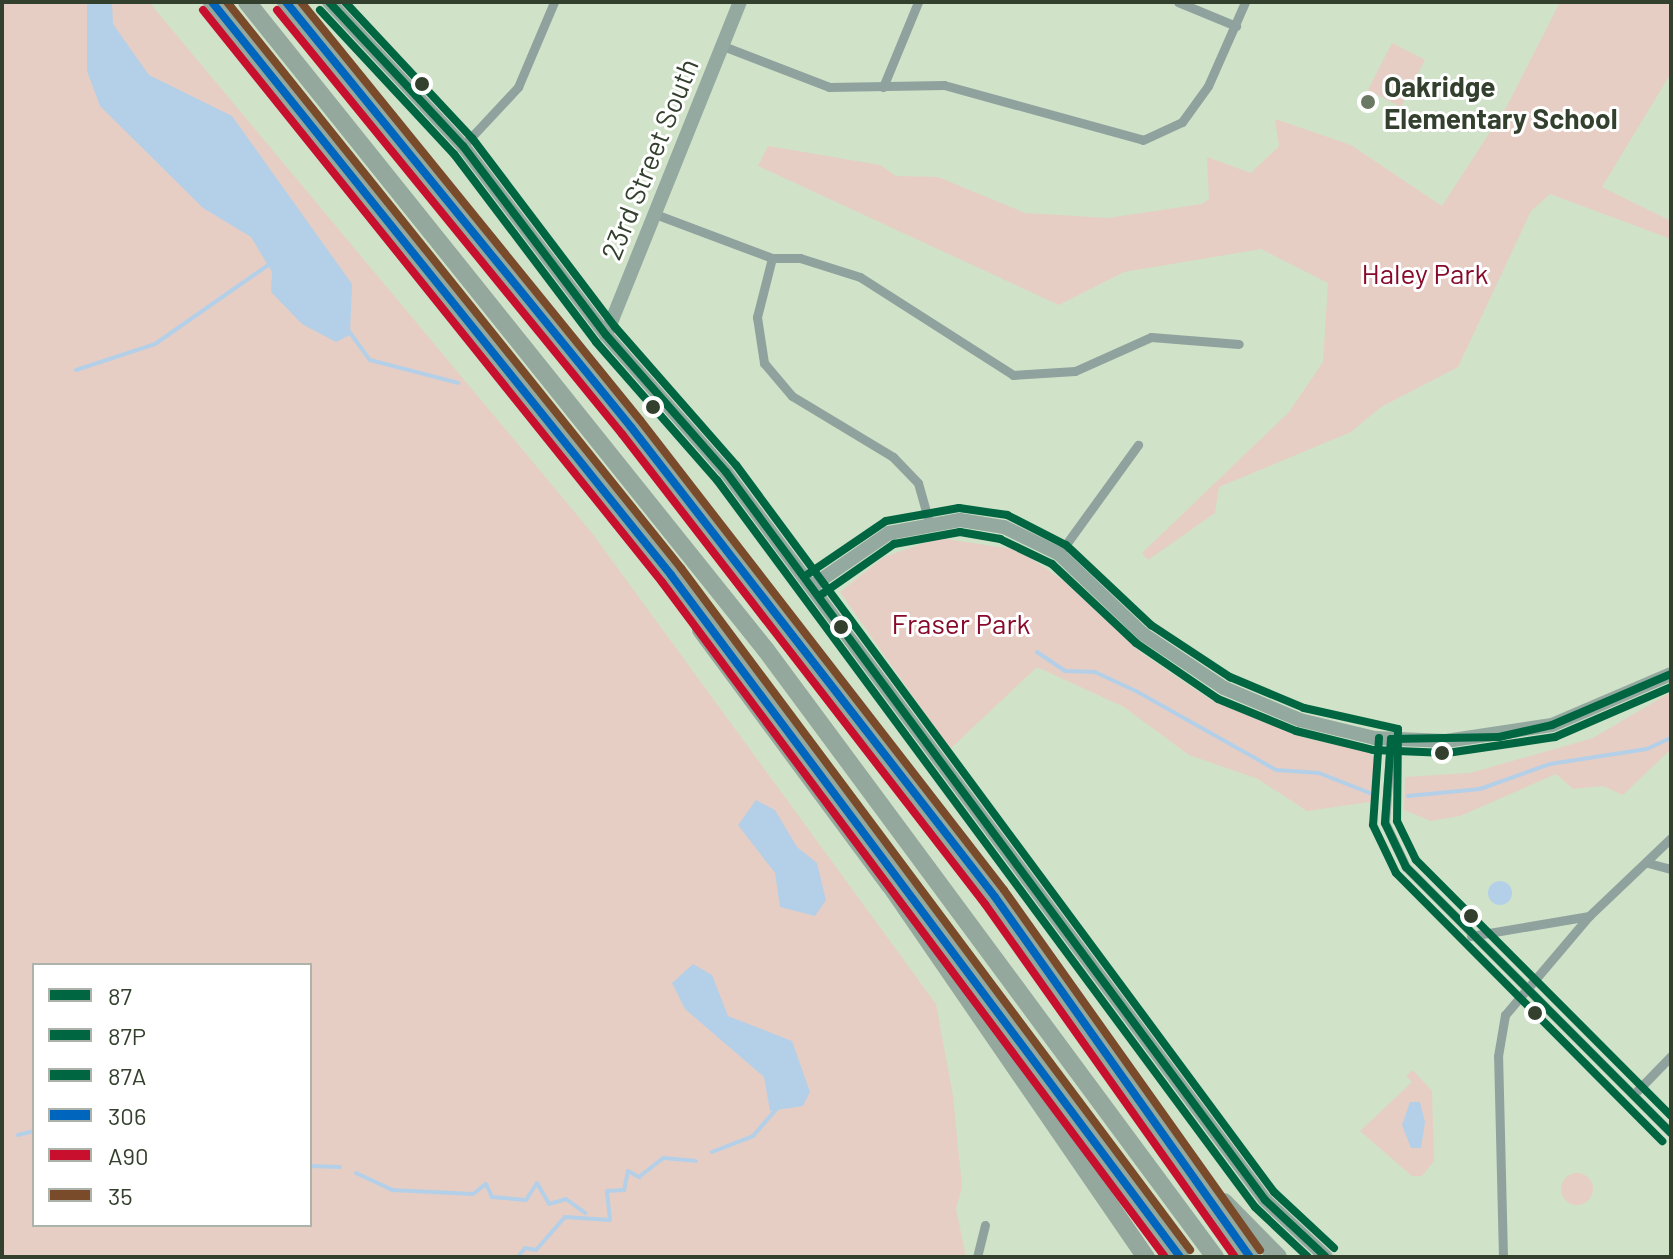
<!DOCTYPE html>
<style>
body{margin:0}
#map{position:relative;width:1673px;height:1259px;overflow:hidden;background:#d0e2c8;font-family:Barlow,sans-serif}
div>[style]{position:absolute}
.green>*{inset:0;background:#e7cec4;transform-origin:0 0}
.round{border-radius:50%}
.water>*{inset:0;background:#b3d0e8}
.stream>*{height:4px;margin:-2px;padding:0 2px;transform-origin:2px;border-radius:2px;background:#b3d0e8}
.street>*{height:9px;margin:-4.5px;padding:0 4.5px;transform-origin:4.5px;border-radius:4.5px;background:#8fa29e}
.secondary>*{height:14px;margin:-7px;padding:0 7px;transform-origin:7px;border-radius:7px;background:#94aaa0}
.highway>*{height:18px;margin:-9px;padding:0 9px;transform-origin:9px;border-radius:9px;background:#94a89d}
.bus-1>*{height:8px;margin:-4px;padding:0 4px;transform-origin:4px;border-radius:4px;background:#006641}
.bus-2>*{height:8px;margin:-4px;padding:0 4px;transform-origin:4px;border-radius:4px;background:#006641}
.bus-3>*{height:8px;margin:-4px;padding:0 4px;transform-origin:4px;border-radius:4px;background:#006641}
.bus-4>*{height:8px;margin:-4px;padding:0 4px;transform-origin:4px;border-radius:4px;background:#0065bd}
.bus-5>*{height:8px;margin:-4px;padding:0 4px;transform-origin:4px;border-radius:4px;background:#c8102e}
.bus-6>*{height:8px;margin:-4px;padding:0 4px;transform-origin:4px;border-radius:4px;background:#7a4b2a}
.dots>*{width:22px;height:22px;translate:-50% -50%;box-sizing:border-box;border:4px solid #fff;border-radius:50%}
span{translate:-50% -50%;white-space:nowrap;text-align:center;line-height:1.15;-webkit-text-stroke:6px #fff;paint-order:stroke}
.poi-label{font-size:28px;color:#33402d;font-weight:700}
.left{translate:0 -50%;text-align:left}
.street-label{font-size:28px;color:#33402d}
.park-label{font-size:28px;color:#870a2a}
.frame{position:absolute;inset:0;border:4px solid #33402d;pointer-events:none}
.legend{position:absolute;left:32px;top:963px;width:280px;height:264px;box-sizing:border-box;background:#fff;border:2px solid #adb3ab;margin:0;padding:10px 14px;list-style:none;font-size:24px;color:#33402d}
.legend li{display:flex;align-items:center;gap:16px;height:40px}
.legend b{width:40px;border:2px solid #adb3ab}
</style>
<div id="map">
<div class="green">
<i style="clip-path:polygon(evenodd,2px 2px,149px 2px,592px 533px,936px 1004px,953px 1096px,962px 1187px,956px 1209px,966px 1257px,2px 1257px,2px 2px,34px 965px,310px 965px,310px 1225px,34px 1225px,34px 965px)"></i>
<i style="clip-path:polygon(1560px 2px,1671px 2px,1671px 73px,1602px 187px,1671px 221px,1671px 239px,1550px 194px,1531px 211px,1458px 367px,1381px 407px,1351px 432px,1219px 487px,1215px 513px,1148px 560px,1142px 553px,1289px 412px,1323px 362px,1328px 283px,1261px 249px,1124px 272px,1059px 305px,758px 166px,768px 146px,880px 165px,896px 176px,938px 177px,1025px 213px,1108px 218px,1202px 204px,1209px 199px,1207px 157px,1251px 173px,1279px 146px,1275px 119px,1351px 145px,1442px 206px,1507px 106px)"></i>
<i style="left:1392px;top:43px;width:37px;height:53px;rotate:27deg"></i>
<i style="clip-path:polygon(939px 538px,1019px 550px,1068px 584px,1140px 652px,1209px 699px,1305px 738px,1370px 752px,1379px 765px,1376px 801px,1307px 811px,1258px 779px,1189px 755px,1124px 707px,1037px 667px,950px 749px,840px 592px,884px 557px)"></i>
<i style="clip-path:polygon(1671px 692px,1671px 749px,1623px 795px,1603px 786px,1573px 789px,1556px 774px,1460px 816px,1431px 821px,1404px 810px,1405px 777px,1470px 773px,1593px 738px)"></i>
<i style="clip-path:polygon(1413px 1070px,1432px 1091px,1434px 1161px,1422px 1176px,1412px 1176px,1360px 1131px,1412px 1082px,1406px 1076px)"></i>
<i class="round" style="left:1561px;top:1173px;width:32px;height:32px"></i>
</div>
<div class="water">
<i style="clip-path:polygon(87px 2px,112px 2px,113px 24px,149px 75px,232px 116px,352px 284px,350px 335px,336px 342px,302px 324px,271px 292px,272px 272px,251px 237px,203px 208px,100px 106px,87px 71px)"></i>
<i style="clip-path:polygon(756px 800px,775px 810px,797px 847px,817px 863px,826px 900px,815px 916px,780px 907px,775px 873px,738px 825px)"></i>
<i class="round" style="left:1488px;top:881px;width:24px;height:24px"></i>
<i style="clip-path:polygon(693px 964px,712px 975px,728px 1016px,792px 1041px,810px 1092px,803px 1106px,770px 1111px,764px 1077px,685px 1009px,672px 983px)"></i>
<i style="clip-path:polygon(1410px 1102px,1420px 1102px,1425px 1122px,1421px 1148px,1411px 1148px,1402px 1125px)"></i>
</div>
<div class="stream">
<i style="left:348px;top:330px;width:37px;rotate:54deg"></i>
<i style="left:370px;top:360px;width:91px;rotate:14.6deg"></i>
<i style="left:76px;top:370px;width:83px;rotate:-18.2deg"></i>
<i style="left:155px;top:344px;width:145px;rotate:-34.9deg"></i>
<i style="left:1037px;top:652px;width:34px;rotate:34deg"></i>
<i style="left:1065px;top:671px;width:30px;rotate:2deg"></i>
<i style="left:1095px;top:672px;width:45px;rotate:24.9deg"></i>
<i style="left:1136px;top:691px;width:161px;rotate:29.4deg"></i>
<i style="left:1276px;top:770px;width:43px;rotate:4deg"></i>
<i style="left:1319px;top:773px;width:57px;rotate:21.6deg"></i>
<i style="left:1408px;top:796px;width:72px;rotate:-5.6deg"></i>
<i style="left:1480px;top:789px;width:74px;rotate:-19.7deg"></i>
<i style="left:1550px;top:764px;width:98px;rotate:-8.8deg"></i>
<i style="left:1647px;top:749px;width:26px;rotate:-25deg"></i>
<i style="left:18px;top:1135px;width:16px;rotate:-14deg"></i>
<i style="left:712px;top:1152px;width:44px;rotate:-21.3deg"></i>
<i style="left:753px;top:1136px;width:37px;rotate:-49deg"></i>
<i style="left:310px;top:1166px;width:30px;rotate:2deg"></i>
<i style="left:356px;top:1173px;width:40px;rotate:25deg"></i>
<i style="left:392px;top:1190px;width:81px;rotate:2.8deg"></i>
<i style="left:473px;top:1194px;width:16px;rotate:-38deg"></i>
<i style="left:486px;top:1184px;width:14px;rotate:65deg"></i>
<i style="left:492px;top:1197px;width:34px;rotate:5deg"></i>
<i style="left:526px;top:1200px;width:20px;rotate:-57deg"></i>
<i style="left:537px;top:1183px;width:24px;rotate:60deg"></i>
<i style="left:549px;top:1204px;width:18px;rotate:-16deg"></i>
<i style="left:566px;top:1199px;width:24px;rotate:36deg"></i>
<i style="left:518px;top:1257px;width:11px;rotate:-52deg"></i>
<i style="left:525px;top:1248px;width:11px;rotate:10deg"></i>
<i style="left:536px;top:1250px;width:44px;rotate:-48.7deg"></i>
<i style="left:565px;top:1217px;width:45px;rotate:3.8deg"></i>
<i style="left:610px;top:1220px;width:29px;rotate:-96deg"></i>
<i style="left:607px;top:1191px;width:17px;rotate:-3deg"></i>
<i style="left:624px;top:1190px;width:19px;rotate:-78deg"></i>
<i style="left:628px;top:1171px;width:13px;rotate:29deg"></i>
<i style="left:639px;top:1177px;width:31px;rotate:-38deg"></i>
<i style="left:663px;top:1158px;width:33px;rotate:5deg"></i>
</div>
<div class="street">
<i style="left:1178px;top:2px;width:63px;rotate:22.5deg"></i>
<i style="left:723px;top:46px;width:114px;rotate:21.1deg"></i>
<i style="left:829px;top:87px;width:115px;rotate:-1deg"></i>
<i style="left:944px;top:85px;width:206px;rotate:15.4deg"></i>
<i style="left:1143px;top:140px;width:43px;rotate:-24.8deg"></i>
<i style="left:1182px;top:122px;width:44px;rotate:-54.2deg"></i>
<i style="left:1208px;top:86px;width:92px;rotate:-66.2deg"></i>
<i style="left:883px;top:87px;width:92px;rotate:-67.6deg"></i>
<i style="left:463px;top:146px;width:81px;rotate:-47deg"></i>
<i style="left:518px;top:87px;width:92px;rotate:-67deg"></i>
<i style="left:655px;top:214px;width:125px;rotate:20.6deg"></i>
<i style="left:772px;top:258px;width:28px"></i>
<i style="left:800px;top:258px;width:63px;rotate:17.6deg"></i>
<i style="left:860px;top:277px;width:182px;rotate:32.6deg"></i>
<i style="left:1013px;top:375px;width:62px;rotate:-3.7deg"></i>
<i style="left:1075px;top:371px;width:83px;rotate:-24.1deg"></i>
<i style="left:1151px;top:337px;width:88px;rotate:4.5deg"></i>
<i style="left:772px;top:258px;width:61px;rotate:104.3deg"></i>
<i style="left:757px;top:317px;width:47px;rotate:81.3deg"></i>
<i style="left:764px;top:363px;width:43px;rotate:49.7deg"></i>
<i style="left:792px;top:396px;width:118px;rotate:31.1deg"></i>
<i style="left:893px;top:457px;width:36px;rotate:46deg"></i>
<i style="left:918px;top:483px;width:41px;rotate:74.2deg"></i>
<i style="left:1059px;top:554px;width:135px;rotate:-54.1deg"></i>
<i style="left:1391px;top:739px;width:84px;rotate:94.1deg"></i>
<i style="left:1385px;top:823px;width:49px;rotate:64.5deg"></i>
<i style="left:1406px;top:867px;width:375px;rotate:45.1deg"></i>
<i style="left:1648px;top:863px;width:24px;rotate:15deg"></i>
<i style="left:1471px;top:936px;width:120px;rotate:-9.6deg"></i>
<i style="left:1635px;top:1093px;width:52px;rotate:-45.8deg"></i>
<i style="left:977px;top:1257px;width:33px;rotate:-76deg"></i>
<i style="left:1503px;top:1257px;width:201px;rotate:-91.4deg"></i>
<i style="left:1498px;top:1056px;width:42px;rotate:-80.3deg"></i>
<i style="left:1505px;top:1015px;width:130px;rotate:-49.7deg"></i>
<i style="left:1589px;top:916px;width:113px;rotate:-43.6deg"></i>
</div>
<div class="secondary">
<i style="left:329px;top:2px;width:197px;rotate:47.1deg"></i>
<i style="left:463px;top:146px;width:237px;rotate:52.9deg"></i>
<i style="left:606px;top:335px;width:182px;rotate:48.8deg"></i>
<i style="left:726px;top:472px;width:906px;rotate:53.48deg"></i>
<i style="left:1265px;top:1200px;width:83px;rotate:43.1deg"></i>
<i style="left:606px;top:335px;width:359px;rotate:-68.1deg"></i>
<i style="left:815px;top:584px;width:90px;rotate:-34.6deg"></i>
<i style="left:889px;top:533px;width:72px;rotate:-10.4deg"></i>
<i style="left:960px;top:520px;width:45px;rotate:9deg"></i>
<i style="left:1004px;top:527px;width:61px;rotate:26.1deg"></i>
<i style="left:1059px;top:554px;width:116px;rotate:43.6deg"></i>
<i style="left:1143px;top:634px;width:97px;rotate:33.7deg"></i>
<i style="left:1224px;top:688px;width:82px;rotate:22.8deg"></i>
<i style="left:1300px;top:720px;width:77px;rotate:13.5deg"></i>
<i style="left:1375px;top:738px;width:71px;rotate:2.4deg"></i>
<i style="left:1446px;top:741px;width:107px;rotate:-8.6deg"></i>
<i style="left:1552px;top:725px;width:129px;rotate:-23.2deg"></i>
</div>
<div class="highway">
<i style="left:212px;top:2px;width:734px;rotate:51.3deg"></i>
<i style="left:671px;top:575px;width:851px;rotate:53.26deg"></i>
<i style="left:247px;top:2px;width:830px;rotate:51.31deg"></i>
<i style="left:766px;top:650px;width:755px;rotate:53.51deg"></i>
<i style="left:286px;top:2px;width:547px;rotate:50.93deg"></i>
<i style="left:631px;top:427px;width:594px;rotate:52.24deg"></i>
<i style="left:995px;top:897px;width:441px;rotate:54.7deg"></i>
<i style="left:701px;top:630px;width:317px;rotate:53.5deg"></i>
<i style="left:890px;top:885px;width:452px;rotate:55.5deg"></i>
<i style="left:1224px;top:1202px;width:77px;rotate:45.5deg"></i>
</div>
<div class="bus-1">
<i style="left:329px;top:2px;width:197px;rotate:47.1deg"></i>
<i style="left:463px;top:146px;width:237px;rotate:52.9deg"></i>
<i style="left:606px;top:335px;width:182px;rotate:48.8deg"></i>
<i style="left:726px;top:472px;width:906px;rotate:53.48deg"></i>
<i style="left:1265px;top:1200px;width:83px;rotate:43.1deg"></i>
<i style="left:1391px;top:739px;width:84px;rotate:94.1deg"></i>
<i style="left:1385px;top:823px;width:49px;rotate:64.5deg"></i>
<i style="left:1406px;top:867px;width:375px;rotate:45.1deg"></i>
<i style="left:1391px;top:739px;width:108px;rotate:-1.1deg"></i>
<i style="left:1499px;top:737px;width:54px;rotate:-12.8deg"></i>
<i style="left:1552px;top:725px;width:129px;rotate:-23.2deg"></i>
</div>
<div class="bus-2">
<i style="left:320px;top:10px;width:197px;rotate:47.1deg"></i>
<i style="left:454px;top:154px;width:236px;rotate:52.9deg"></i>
<i style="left:596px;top:342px;width:184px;rotate:48.8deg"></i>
<i style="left:717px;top:480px;width:904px;rotate:53.5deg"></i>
<i style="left:1255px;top:1207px;width:73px;rotate:43.3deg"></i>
<i style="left:822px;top:594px;width:88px;rotate:-34.8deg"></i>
<i style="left:894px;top:544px;width:67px;rotate:-10.3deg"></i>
<i style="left:960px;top:532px;width:41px;rotate:9.9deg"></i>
<i style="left:1000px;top:539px;width:58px;rotate:25.7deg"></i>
<i style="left:1052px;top:564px;width:115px;rotate:43.2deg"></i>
<i style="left:1136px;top:643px;width:99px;rotate:34.3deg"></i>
<i style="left:1218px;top:699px;width:84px;rotate:22.3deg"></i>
<i style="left:1296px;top:731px;width:79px;rotate:13.9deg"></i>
<i style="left:1373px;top:750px;width:74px;rotate:2.3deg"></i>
<i style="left:1447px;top:753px;width:109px;rotate:-8.4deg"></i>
<i style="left:1555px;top:737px;width:126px;rotate:-23.3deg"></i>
<i style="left:1379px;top:738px;width:87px;rotate:93.9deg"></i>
<i style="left:1373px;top:825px;width:53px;rotate:64.4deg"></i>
<i style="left:1396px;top:873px;width:378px;rotate:45.2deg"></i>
</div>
<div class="bus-3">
<i style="left:345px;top:2px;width:186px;rotate:47deg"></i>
<i style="left:472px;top:138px;width:237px;rotate:52.9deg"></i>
<i style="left:615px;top:327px;width:184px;rotate:48.8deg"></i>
<i style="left:736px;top:465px;width:904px;rotate:53.5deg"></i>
<i style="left:1274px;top:1192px;width:82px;rotate:43deg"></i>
<i style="left:808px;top:574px;width:94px;rotate:-34.2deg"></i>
<i style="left:886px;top:521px;width:74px;rotate:-10.1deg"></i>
<i style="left:959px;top:508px;width:49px;rotate:8.3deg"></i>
<i style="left:1007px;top:515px;width:66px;rotate:27deg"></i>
<i style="left:1066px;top:545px;width:117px;rotate:43.3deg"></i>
<i style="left:1151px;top:625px;width:95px;rotate:33.4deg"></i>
<i style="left:1230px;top:677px;width:80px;rotate:22.7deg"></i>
<i style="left:1304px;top:708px;width:96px;rotate:12.6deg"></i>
<i style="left:1398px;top:729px;width:92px;rotate:90.6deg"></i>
<i style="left:1397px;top:821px;width:43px;rotate:64deg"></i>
<i style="left:1416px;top:860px;width:361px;rotate:45.1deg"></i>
</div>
<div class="bus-4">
<i style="left:212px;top:2px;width:734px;rotate:51.3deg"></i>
<i style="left:671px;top:575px;width:851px;rotate:53.26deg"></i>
<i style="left:286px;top:2px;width:547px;rotate:50.93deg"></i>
<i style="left:631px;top:427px;width:594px;rotate:52.24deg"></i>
<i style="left:995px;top:897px;width:441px;rotate:54.7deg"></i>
</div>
<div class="bus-5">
<i style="left:203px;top:10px;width:733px;rotate:51.25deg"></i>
<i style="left:662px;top:582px;width:842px;rotate:53.31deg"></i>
<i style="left:277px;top:10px;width:547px;rotate:50.87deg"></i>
<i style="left:622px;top:434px;width:594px;rotate:52.32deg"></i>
<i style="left:985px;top:904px;width:433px;rotate:54.7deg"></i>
</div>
<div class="bus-6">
<i style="left:227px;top:2px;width:726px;rotate:51.27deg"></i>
<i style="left:681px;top:568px;width:851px;rotate:53.26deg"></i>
<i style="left:301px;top:2px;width:538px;rotate:50.96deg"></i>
<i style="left:640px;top:420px;width:594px;rotate:52.24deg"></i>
<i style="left:1004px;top:890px;width:442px;rotate:54.6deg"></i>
</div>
<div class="dots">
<i style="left:422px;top:84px;background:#33402d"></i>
<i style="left:1368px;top:102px;background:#6a7963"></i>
<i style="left:653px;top:407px;background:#33402d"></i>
<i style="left:841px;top:627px;background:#33402d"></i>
<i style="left:1442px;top:753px;background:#33402d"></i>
<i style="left:1471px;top:916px;background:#33402d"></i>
<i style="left:1535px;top:1013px;background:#33402d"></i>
</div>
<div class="poi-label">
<span class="left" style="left:1384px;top:102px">Oakridge<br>Elementary School</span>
</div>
<div class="street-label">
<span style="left:649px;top:159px;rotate:-68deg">23rd Street South</span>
</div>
<div class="park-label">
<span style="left:1425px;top:273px">Haley Park</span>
<span style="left:961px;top:623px">Fraser Park</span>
</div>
<div class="frame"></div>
<ul class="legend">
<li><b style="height:10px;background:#006641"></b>87</li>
<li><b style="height:10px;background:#006641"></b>87P</li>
<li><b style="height:10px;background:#006641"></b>87A</li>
<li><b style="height:10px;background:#0065bd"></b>306</li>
<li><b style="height:10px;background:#c8102e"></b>A90</li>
<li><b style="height:10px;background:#7a4b2a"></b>35</li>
</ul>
</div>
